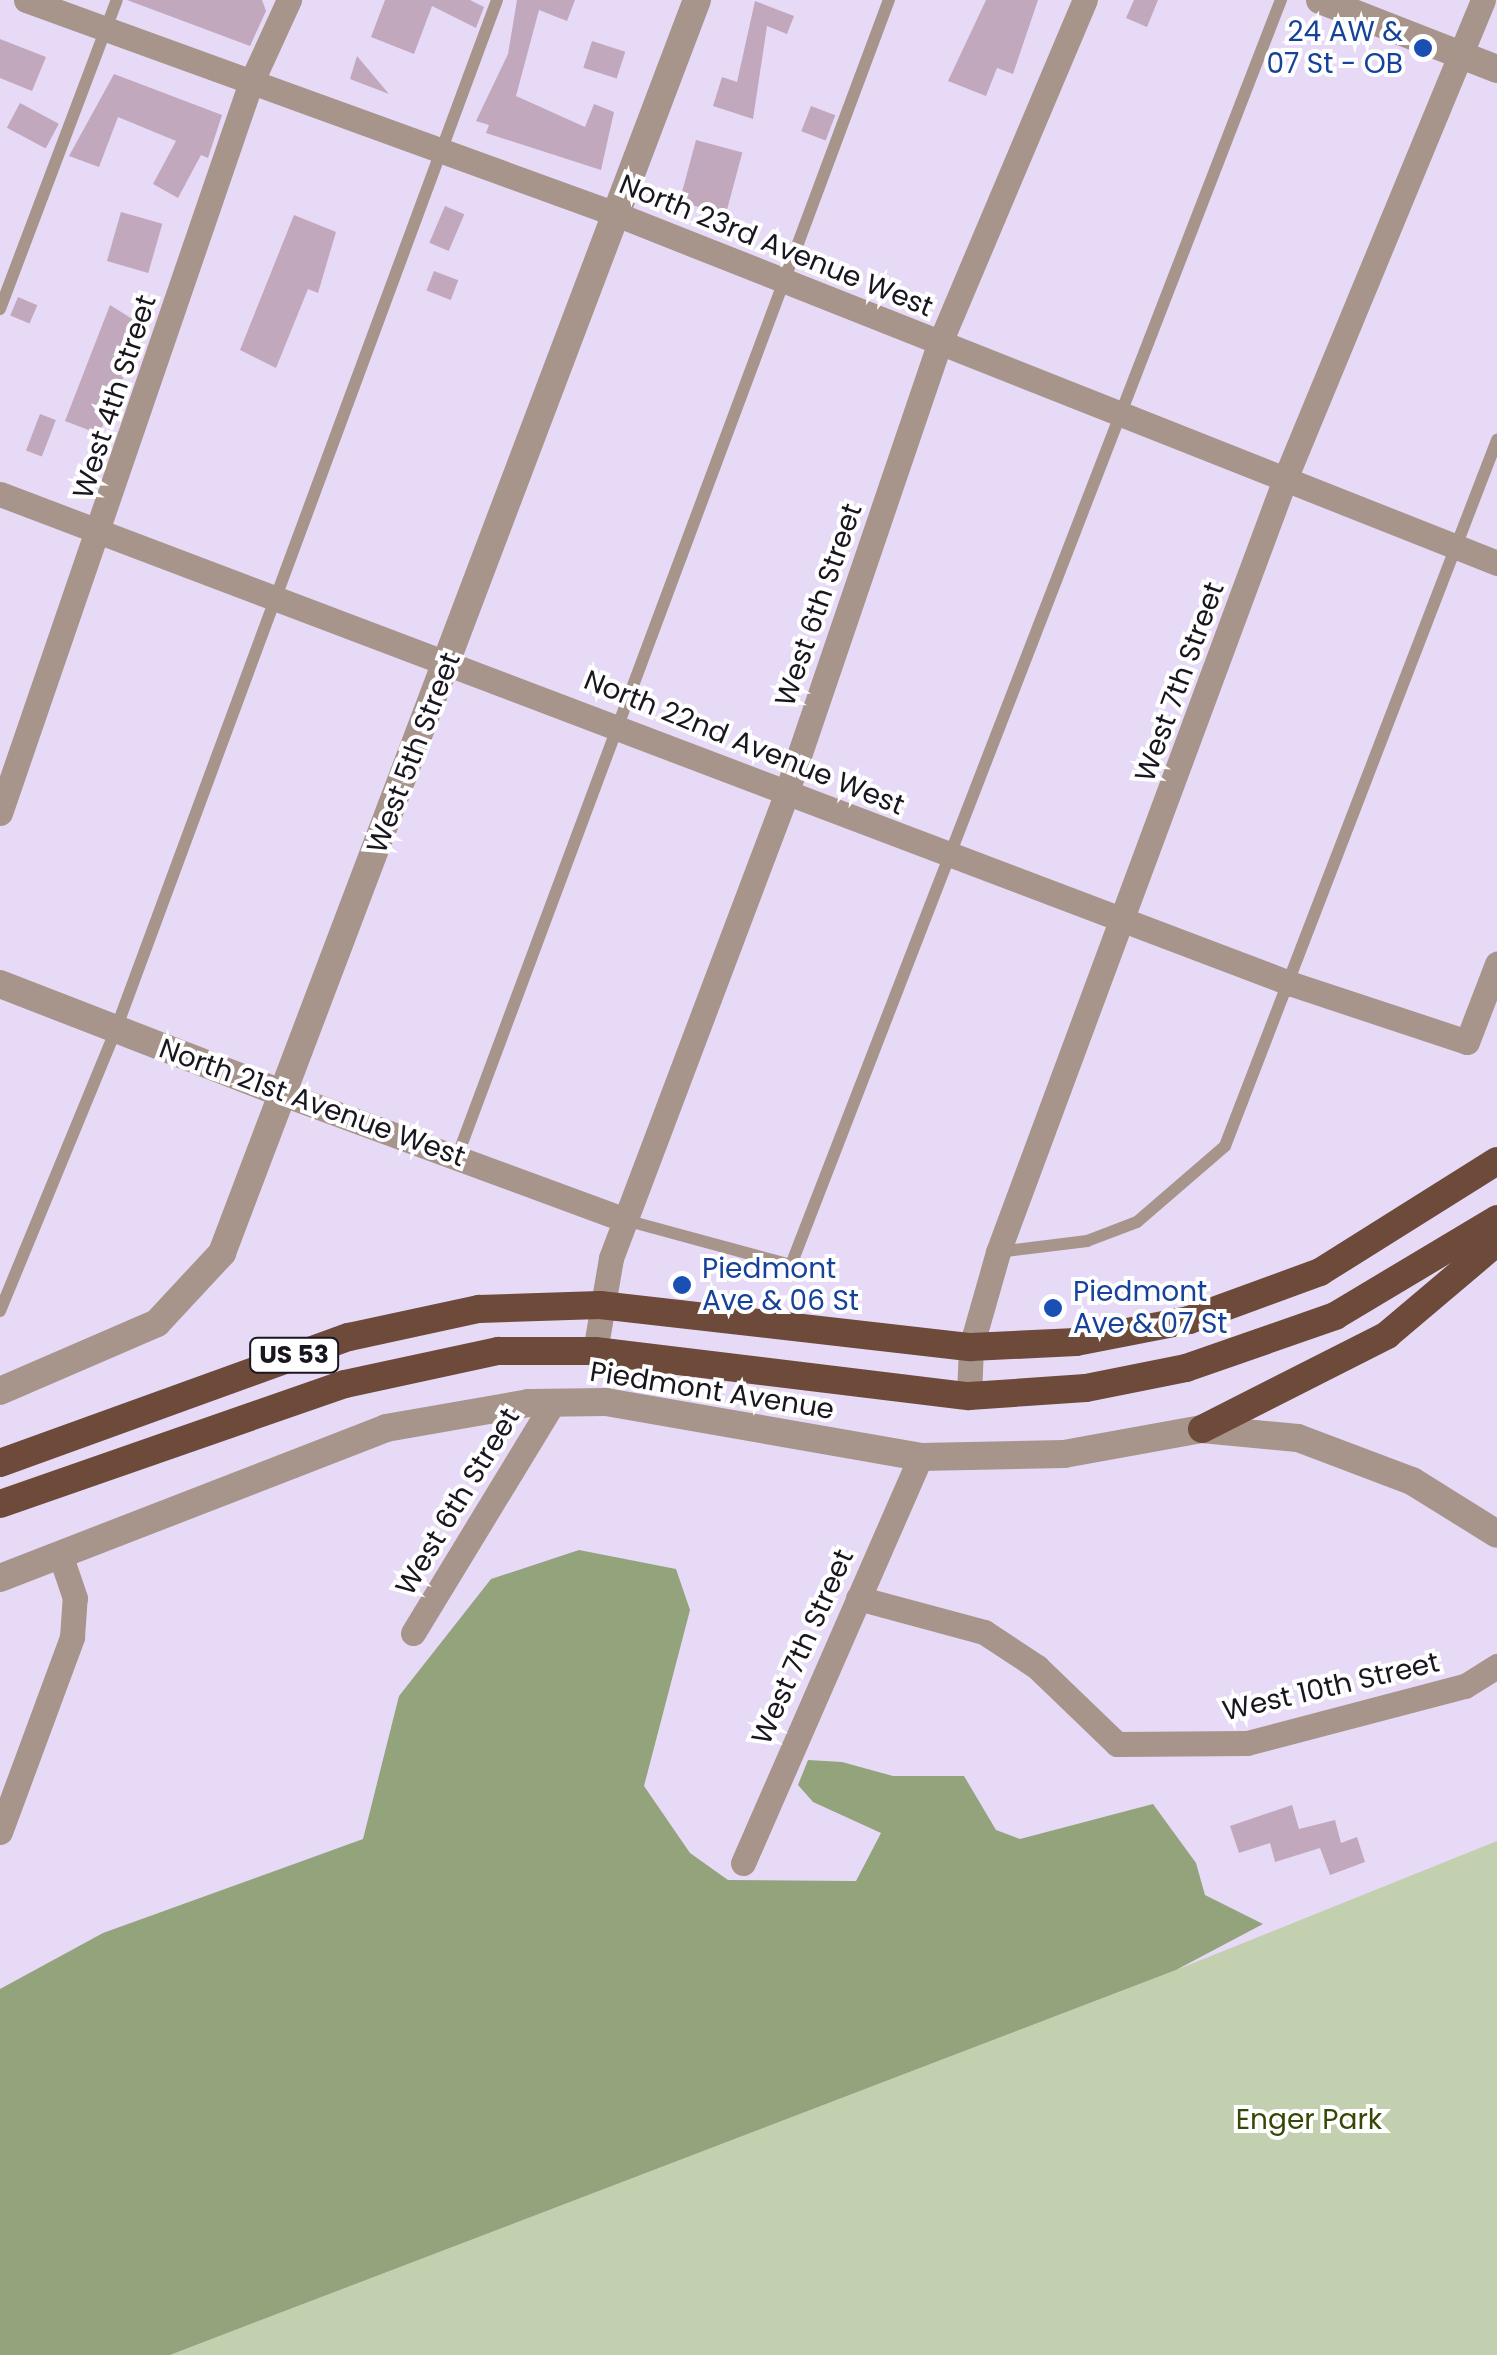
<!DOCTYPE html>
<style>
body{margin:0}
#map{position:relative;width:1497px;height:2355px;overflow:hidden;background:#e6daf7;font-family:Poppins,sans-serif}
div>[style]{position:absolute}
.green>*{inset:0;background:#c3d0b0}
.forest>*{inset:0;background:#93a37b}
.building>*{inset:0;background:#c1a8bd;transform-origin:0 0}
.service>*{height:12px;margin:-6px;padding:0 6px;transform-origin:6px;border-radius:6px;background:#a7948b}
.minor>*{height:25px;margin:-12.5px;padding:0 12.5px;transform-origin:12.5px;border-radius:12.5px;background:#a7948b}
.tertiary>*{height:28px;margin:-14px;padding:0 14px;transform-origin:14px;border-radius:14px;background:#a7948b}
.trunk>*{height:28px;margin:-14px;padding:0 14px;transform-origin:14px;border-radius:14px;background:#6d4a3a}
.dots>*{width:28px;height:28px;translate:-50% -50%;box-sizing:border-box;border:5px solid #fff;border-radius:50%}
span{translate:-50% -50%;white-space:nowrap;text-align:center;line-height:1.15;-webkit-text-stroke:8px #fff;paint-order:stroke}
.shield-label span{padding:2px 8px;background:#fff;border:2px solid;border-radius:8px;-webkit-text-stroke-width:0}
.shield-label{font-size:25px;color:#1a1620;font-weight:700}
.transit-label{font-size:28px;color:#164399}
.right{translate:-100% -50%;text-align:right}
.left{translate:0 -50%;text-align:left}
.street-label{font-size:28px;color:#1a1620}
.park-label{font-size:28px;color:#354807}
</style>
<div id="map">
<div class="green">
<i style="clip-path:polygon(1497px 1841px,1497px 2355px,170px 2355px,1176px 1970px)"></i>
</div>
<div class="forest">
<i style="clip-path:polygon(579px 1550px,676px 1569px,690px 1610px,644px 1786px,690px 1853px,728px 1880px,856px 1881px,881px 1833px,813px 1802px,798px 1785px,808px 1760px,842px 1762px,893px 1776px,964px 1776px,996px 1830px,1020px 1839px,1153px 1804px,1196px 1863px,1205px 1895px,1263px 1924px,1176px 1970px,170px 2355px,0 2355px,0 1989px,103px 1933px,363px 1839px,399px 1696px,491px 1579px)"></i>
</div>
<div class="building">
<i style="clip-path:polygon(127px 0,262px 0,266px 11px,250px 46px)"></i>
<i style="clip-path:polygon(385px 0,470px 0,484px 7px,476px 28px,432px 6px,414px 54px,371px 37px)"></i>
<i style="clip-path:polygon(517px 0,575px 0,567px 21px,539px 10px,516px 96px,585px 127px,594px 104px,614px 112px,601px 170px,486px 133px,489px 125px,476px 121px,508px 54px)"></i>
<i style="clip-path:polygon(986px 0,1038px 0,1013px 74px,997px 68px,986px 96px,948px 81px)"></i>
<i style="clip-path:polygon(1134px 0,1158px 0,1147px 27px,1126px 18px)"></i>
<i style="clip-path:polygon(755px 1px,794px 16px,787px 34px,767px 26px,753px 119px,713px 106px,722px 77px,737px 82px)"></i>
<i style="clip-path:polygon(0 39px,46px 57px,32px 91px,0 78px)"></i>
<i style="left:592px;top:41px;width:35px;height:28px;rotate:18deg"></i>
<i style="clip-path:polygon(357px 56px,389px 94px,350px 79px)"></i>
<i style="clip-path:polygon(114px 74px,222px 115px,208px 158px,201px 155px,178px 198px,153px 184px,176px 141px,118px 117px,99px 167px,69px 156px)"></i>
<i style="left:20px;top:103px;width:44px;height:28px;rotate:28deg"></i>
<i style="left:811px;top:106px;width:26px;height:27px;rotate:21deg"></i>
<i style="left:696px;top:140px;width:48px;height:64px;rotate:15deg"></i>
<i style="left:445px;top:206px;width:21px;height:40px;rotate:23deg"></i>
<i style="left:121px;top:212px;width:43px;height:51px;rotate:16deg"></i>
<i style="clip-path:polygon(294px 215px,336px 232px,318px 293px,308px 289px,276px 368px,240px 350px)"></i>
<i style="left:434px;top:271px;width:26px;height:21px;rotate:21deg"></i>
<i style="left:18px;top:297px;width:21px;height:20px;rotate:23deg"></i>
<i style="clip-path:polygon(110px 305px,145px 327px,99px 434px,65px 421px)"></i>
<i style="left:40px;top:414px;width:17px;height:39px;rotate:21deg"></i>
<i style="clip-path:polygon(1292px 1805px,1299px 1829px,1335px 1820px,1341px 1843px,1357px 1837px,1365px 1862px,1330px 1875px,1320px 1848px,1275px 1862px,1270px 1843px,1239px 1853px,1230px 1826px)"></i>
</div>
<div class="service">
<i style="left:0;top:309px;width:330px;rotate:-69.3deg"></i>
<i style="left:457px;top:1157px;width:1235px;rotate:-69.53deg"></i>
<i style="left:625px;top:1220px;width:172px;rotate:15.2deg"></i>
<i style="left:791px;top:1265px;width:1357px;rotate:-68.83deg"></i>
<i style="left:998px;top:1252px;width:90px;rotate:-7deg"></i>
<i style="left:1087px;top:1241px;width:53px;rotate:-20.8deg"></i>
<i style="left:1137px;top:1222px;width:116px;rotate:-40.8deg"></i>
<i style="left:1225px;top:1146px;width:757px;rotate:-68.93deg"></i>
<i style="left:0;top:1311px;width:305px;rotate:-67.6deg"></i>
<i style="left:116px;top:1029px;width:1097px;rotate:-69.68deg"></i>
</div>
<div class="minor">
<i style="left:26px;top:0;width:628px;rotate:19.94deg"></i>
<i style="left:616px;top:214px;width:948px;rotate:21.61deg"></i>
<i style="left:0;top:494px;width:1382px;rotate:20.77deg"></i>
<i style="left:1292px;top:984px;width:184px;rotate:18.3deg"></i>
<i style="left:1467px;top:1042px;width:84px;rotate:-69deg"></i>
<i style="left:0;top:813px;width:770px;rotate:-71.05deg"></i>
<i style="left:250px;top:85px;width:94px;rotate:-65.4deg"></i>
<i style="left:286px;top:1095px;width:361px;rotate:20.2deg"></i>
<i style="left:595px;top:1351px;width:94px;rotate:-80.2deg"></i>
<i style="left:611px;top:1258px;width:499px;rotate:-69.3deg"></i>
<i style="left:787px;top:791px;width:471px;rotate:-71.2deg"></i>
<i style="left:939px;top:345px;width:375px;rotate:-67.1deg"></i>
<i style="left:969px;top:1396px;width:49px;rotate:-87.7deg"></i>
<i style="left:971px;top:1347px;width:99px;rotate:-74.1deg"></i>
<i style="left:998px;top:1252px;width:825px;rotate:-69.63deg"></i>
<i style="left:1285px;top:479px;width:518px;rotate:-67.54deg"></i>
<i style="left:858px;top:1598px;width:131px;rotate:15.1deg"></i>
<i style="left:984px;top:1632px;width:64px;rotate:33.4deg"></i>
<i style="left:1037px;top:1667px;width:111px;rotate:43.9deg"></i>
<i style="left:1117px;top:1744px;width:130px;rotate:-0.4deg"></i>
<i style="left:1247px;top:1743px;width:225px;rotate:-14.7deg"></i>
<i style="left:1465px;top:1686px;width:38px;rotate:-32deg"></i>
<i style="left:413px;top:1633px;width:269px;rotate:-58.7deg"></i>
<i style="left:0;top:1832px;width:208px;rotate:-69.7deg"></i>
<i style="left:72px;top:1637px;width:39px;rotate:-86deg"></i>
<i style="left:75px;top:1598px;width:46px;rotate:-108.8deg"></i>
<i style="left:743px;top:1863px;width:443px;rotate:-66.4deg"></i>
</div>
<div class="tertiary">
<i style="left:1320px;top:0;width:190px;rotate:21.3deg"></i>
<i style="left:0;top:984px;width:307px;rotate:21.2deg"></i>
<i style="left:0;top:1391px;width:171px;rotate:-23.4deg"></i>
<i style="left:157px;top:1323px;width:96px;rotate:-47.1deg"></i>
<i style="left:222px;top:1253px;width:1340px;rotate:-69.24deg"></i>
<i style="left:0;top:1578px;width:414px;rotate:-21.2deg"></i>
<i style="left:386px;top:1428px;width:145px;rotate:-9.9deg"></i>
<i style="left:529px;top:1403px;width:77px;rotate:-0.7deg"></i>
<i style="left:606px;top:1402px;width:319px;rotate:9.9deg"></i>
<i style="left:920px;top:1457px;width:144px;rotate:-1.2deg"></i>
<i style="left:1064px;top:1454px;width:140px;rotate:-10.3deg"></i>
<i style="left:1202px;top:1429px;width:96px;rotate:5.4deg"></i>
<i style="left:1298px;top:1438px;width:122px;rotate:20.7deg"></i>
<i style="left:1412px;top:1481px;width:100px;rotate:31.9deg"></i>
</div>
<div class="trunk">
<i style="left:1202px;top:1429px;width:208px;rotate:-26.9deg"></i>
<i style="left:1387px;top:1335px;width:144px;rotate:-40.2deg"></i>
<i style="left:0;top:1463px;width:371px;rotate:-19.9deg"></i>
<i style="left:349px;top:1337px;width:133px;rotate:-12.2deg"></i>
<i style="left:479px;top:1309px;width:121px;rotate:-1.9deg"></i>
<i style="left:600px;top:1305px;width:373px;rotate:6.5deg"></i>
<i style="left:971px;top:1347px;width:105px;rotate:-2.7deg"></i>
<i style="left:1076px;top:1342px;width:115px;rotate:-11deg"></i>
<i style="left:1189px;top:1320px;width:140px;rotate:-20.1deg"></i>
<i style="left:1320px;top:1272px;width:209px;rotate:-32.1deg"></i>
<i style="left:0;top:1504px;width:365px;rotate:-19.2deg"></i>
<i style="left:345px;top:1384px;width:157px;rotate:-12.2deg"></i>
<i style="left:498px;top:1351px;width:97px"></i>
<i style="left:595px;top:1351px;width:377px;rotate:6.9deg"></i>
<i style="left:969px;top:1396px;width:117px;rotate:-3.9deg"></i>
<i style="left:1086px;top:1388px;width:102px;rotate:-11.3deg"></i>
<i style="left:1186px;top:1368px;width:158px;rotate:-19.2deg"></i>
<i style="left:1335px;top:1316px;width:189px;rotate:-30.9deg"></i>
</div>
<div class="dots">
<i style="left:1423px;top:48px;background:#1a4fb4"></i>
<i style="left:682px;top:1285px;background:#1a4fb4"></i>
<i style="left:1053px;top:1308px;background:#1a4fb4"></i>
</div>
<div class="shield-label">
<span style="left:294px;top:1355px">US 53</span>
</div>
<div class="transit-label">
<span class="right" style="left:1403px;top:48px">24 AW &amp;<br>07 St - OB</span>
<span class="left" style="left:702px;top:1285px">Piedmont<br>Ave &amp; 06 St</span>
<span class="left" style="left:1073px;top:1308px">Piedmont<br>Ave &amp; 07 St</span>
</div>
<div class="street-label">
<span style="left:776px;top:246px;rotate:22deg">North 23rd Avenue West</span>
<span style="left:115px;top:397px;rotate:-72deg">West 4th Street</span>
<span style="left:819px;top:605px;rotate:-71deg">West 6th Street</span>
<span style="left:1180px;top:682px;rotate:-70deg">West 7th Street</span>
<span style="left:744px;top:743px;rotate:22deg">North 22nd Avenue West</span>
<span style="left:414px;top:753px;rotate:-69deg">West 5th Street</span>
<span style="left:312px;top:1103px;rotate:20deg">North 21st Avenue West</span>
<span style="left:712px;top:1391px;rotate:9deg">Piedmont Avenue</span>
<span style="left:458px;top:1502px;rotate:-59deg">West 6th Street</span>
<span style="left:803px;top:1647px;rotate:-66deg">West 7th Street</span>
<span style="left:1331px;top:1687px;rotate:-13deg">West 10th Street</span>
</div>
<div class="park-label">
<span style="left:1309px;top:2120px">Enger Park</span>
</div>
</div>
